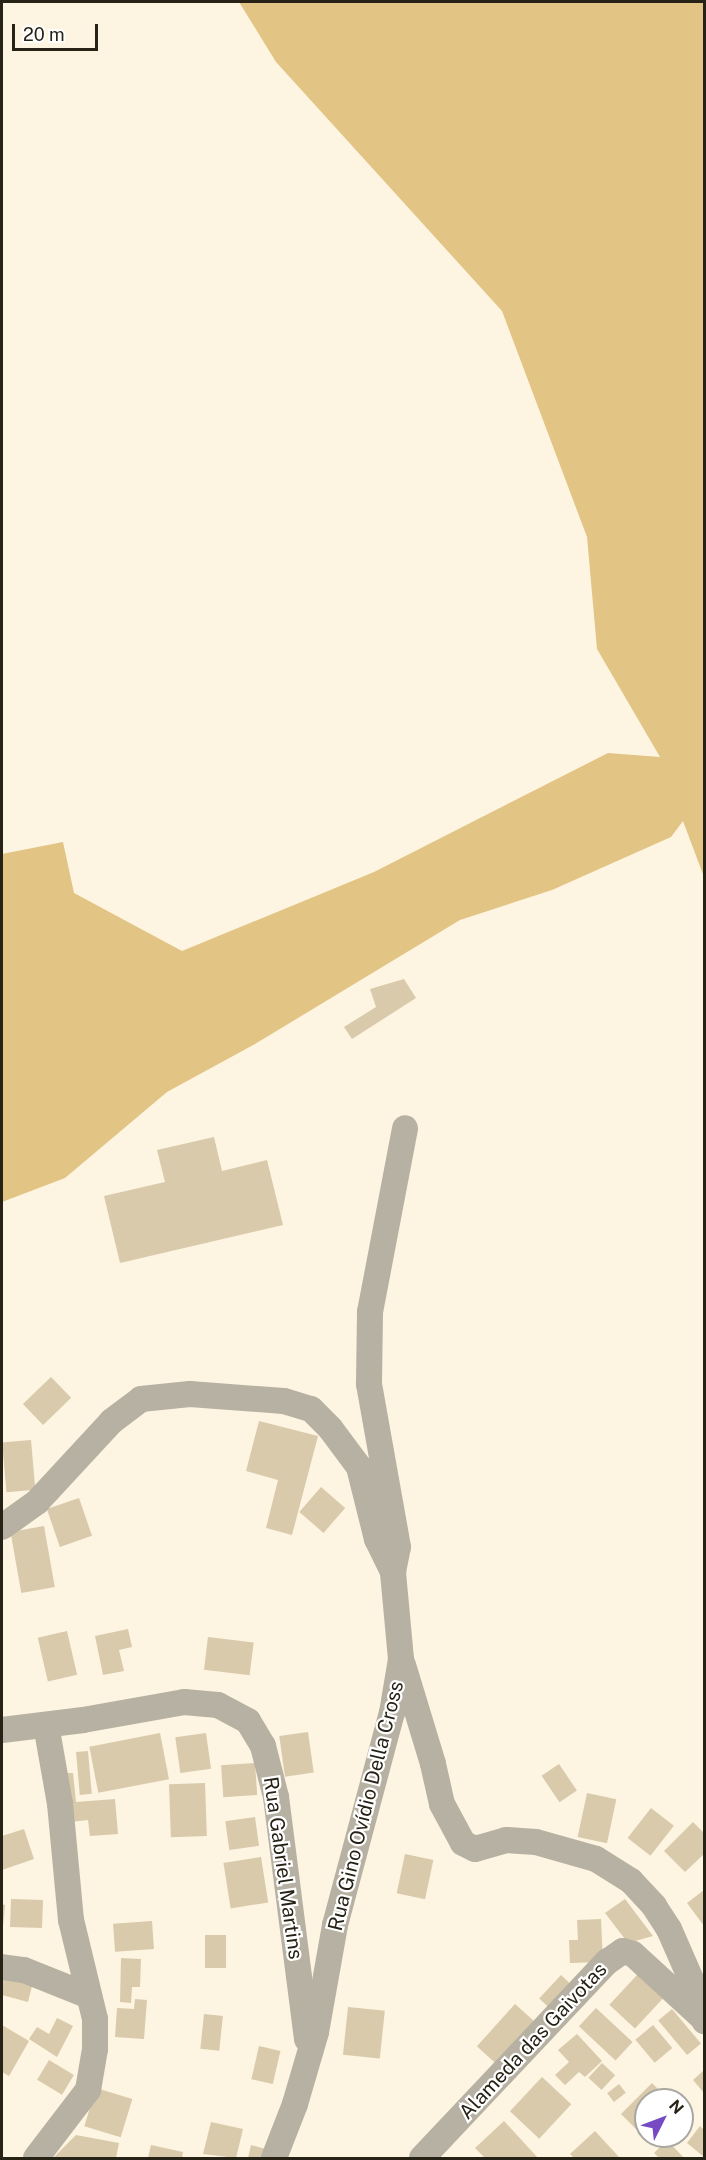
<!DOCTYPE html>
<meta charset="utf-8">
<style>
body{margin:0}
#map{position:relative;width:706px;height:2160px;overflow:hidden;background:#fdf4e1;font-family:"Public Sans",sans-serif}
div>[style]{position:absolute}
.green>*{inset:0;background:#e2c585}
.building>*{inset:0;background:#d9caab;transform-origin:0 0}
.minor>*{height:26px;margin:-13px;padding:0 13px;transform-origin:13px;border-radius:13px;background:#b7b1a3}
span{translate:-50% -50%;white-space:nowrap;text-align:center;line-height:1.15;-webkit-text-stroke:4.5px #fff;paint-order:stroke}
.street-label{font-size:20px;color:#272216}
.frame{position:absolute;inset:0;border:3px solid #272216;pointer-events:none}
.north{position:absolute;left:634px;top:2088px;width:60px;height:60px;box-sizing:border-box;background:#fff;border:2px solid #a9a7a2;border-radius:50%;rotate:48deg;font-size:16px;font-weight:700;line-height:24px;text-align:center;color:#272216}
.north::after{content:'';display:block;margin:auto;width:21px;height:27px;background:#754ac3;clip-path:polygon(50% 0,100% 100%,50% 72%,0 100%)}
.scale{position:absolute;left:12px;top:24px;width:86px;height:27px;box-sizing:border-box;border:3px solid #272216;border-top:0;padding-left:8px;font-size:18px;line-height:21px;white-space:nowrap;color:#272216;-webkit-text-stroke:4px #fff;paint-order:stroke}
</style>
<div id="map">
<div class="green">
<i style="clip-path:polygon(239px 2px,704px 2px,704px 877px,683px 821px,671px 837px,552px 890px,460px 920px,255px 1044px,167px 1092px,65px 1178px,2px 1202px,2px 854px,63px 842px,74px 893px,182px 951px,374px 872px,608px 753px,660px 757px,597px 649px,587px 537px,502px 311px,276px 62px)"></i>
</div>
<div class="building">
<i style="clip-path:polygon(404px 979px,416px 998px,352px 1039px,344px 1027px,376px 1007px,370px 989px)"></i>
<i style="clip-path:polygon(214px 1137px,222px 1171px,267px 1160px,283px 1225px,120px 1263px,104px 1196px,165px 1182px,157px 1150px)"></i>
<i style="left:51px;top:1377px;width:29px;height:39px;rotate:46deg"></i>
<i style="clip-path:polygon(259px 1421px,318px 1436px,292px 1535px,266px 1528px,278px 1480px,246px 1471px)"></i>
<i style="left:31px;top:1440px;width:50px;height:29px;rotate:85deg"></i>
<i style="left:321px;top:1487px;width:32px;height:33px;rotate:41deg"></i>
<i style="left:79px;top:1498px;width:40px;height:34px;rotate:71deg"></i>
<i style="left:44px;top:1526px;width:62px;height:34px;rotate:80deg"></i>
<i style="clip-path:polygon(128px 1629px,132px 1647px,119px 1650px,124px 1671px,103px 1675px,95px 1636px)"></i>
<i style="left:67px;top:1631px;width:45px;height:30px;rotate:77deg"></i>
<i style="left:208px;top:1637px;width:46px;height:33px;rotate:7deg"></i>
<i style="left:308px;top:1732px;width:41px;height:29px;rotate:82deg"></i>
<i style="left:160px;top:1733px;width:47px;height:72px;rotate:79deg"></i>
<i style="left:206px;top:1733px;width:36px;height:31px;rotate:82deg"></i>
<i style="left:88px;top:1751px;width:43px;height:12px;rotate:85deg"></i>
<i style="left:255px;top:1763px;width:32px;height:34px;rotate:86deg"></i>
<i style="left:559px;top:1764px;width:32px;height:21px;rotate:56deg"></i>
<i style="clip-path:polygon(67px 1773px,73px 1773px,76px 1802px,115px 1799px,118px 1834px,90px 1836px,88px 1820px,71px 1822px)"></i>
<i style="left:205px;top:1783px;width:53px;height:36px;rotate:88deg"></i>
<i style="left:587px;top:1793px;width:30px;height:45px;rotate:12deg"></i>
<i style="left:651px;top:1808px;width:29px;height:38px;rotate:38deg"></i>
<i style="left:255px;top:1817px;width:29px;height:30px;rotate:82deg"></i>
<i style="clip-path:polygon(693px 1822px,704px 1833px,704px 1854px,685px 1872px,664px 1851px)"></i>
<i style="clip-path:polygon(24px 1829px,34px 1859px,2px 1870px,2px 1836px)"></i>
<i style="left:405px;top:1854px;width:29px;height:40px;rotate:12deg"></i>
<i style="left:261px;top:1857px;width:46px;height:38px;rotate:81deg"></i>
<i style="clip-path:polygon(704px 1890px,704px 1926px,687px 1903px)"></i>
<i style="left:11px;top:1899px;width:32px;height:28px;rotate:2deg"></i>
<i style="clip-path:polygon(625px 1899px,653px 1936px,628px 1943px,605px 1913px)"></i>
<i style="clip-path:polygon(2px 1904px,5px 1905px,3px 1926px,2px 1926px)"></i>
<i style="clip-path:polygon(601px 1919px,603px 1962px,570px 1963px,569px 1940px,578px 1940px,577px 1920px)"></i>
<i style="left:152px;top:1921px;width:28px;height:39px;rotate:86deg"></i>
<i style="left:205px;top:1935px;width:21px;height:33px"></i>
<i style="clip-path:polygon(121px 1958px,141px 1959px,140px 1987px,132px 1987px,131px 2003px,120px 2002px)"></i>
<i style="clip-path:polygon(4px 1972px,34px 1978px,28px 2002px,2px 1995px)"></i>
<i style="left:638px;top:1974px;width:35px;height:42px;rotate:43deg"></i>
<i style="left:561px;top:1975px;width:16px;height:32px;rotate:43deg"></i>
<i style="clip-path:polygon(135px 1999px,147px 2000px,144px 2039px,115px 2037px,117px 2008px,134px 2009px)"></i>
<i style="left:515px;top:2004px;width:27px;height:57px;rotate:42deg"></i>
<i style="left:348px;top:2007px;width:37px;height:48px;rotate:6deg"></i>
<i style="left:596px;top:2008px;width:50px;height:25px;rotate:43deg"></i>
<i style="left:672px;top:2009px;width:45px;height:18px;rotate:50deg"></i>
<i style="left:204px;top:2014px;width:19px;height:35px;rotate:6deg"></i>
<i style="clip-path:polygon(57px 2018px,73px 2026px,57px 2057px,29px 2039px,37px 2027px,49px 2034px)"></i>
<i style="clip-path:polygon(2px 2025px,29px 2041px,9px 2076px,2px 2072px)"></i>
<i style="left:653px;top:2025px;width:30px;height:23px;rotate:50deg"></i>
<i style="clip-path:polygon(577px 2034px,602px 2061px,585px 2077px,579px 2072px,565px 2085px,555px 2075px,569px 2062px,558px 2050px)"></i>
<i style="left:259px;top:2046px;width:22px;height:34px;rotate:13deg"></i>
<i style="left:49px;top:2060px;width:29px;height:23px;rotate:31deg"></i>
<i style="left:602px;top:2063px;width:18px;height:20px;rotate:43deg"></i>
<i style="clip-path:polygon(704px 2070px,704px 2093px,693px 2080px)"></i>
<i style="left:542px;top:2077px;width:40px;height:47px;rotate:43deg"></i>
<i style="clip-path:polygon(652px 2083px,667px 2098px,646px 2100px,646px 2119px,636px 2129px,621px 2114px)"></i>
<i style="left:619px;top:2084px;width:11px;height:15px;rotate:52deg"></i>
<i style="left:96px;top:2088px;width:38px;height:40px;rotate:17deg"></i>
<i style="clip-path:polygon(504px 2121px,538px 2158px,485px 2158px,475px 2148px)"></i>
<i style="clip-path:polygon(211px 2122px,243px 2129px,236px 2158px,203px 2154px)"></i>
<i style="clip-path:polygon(646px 2126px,646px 2136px,655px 2136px,648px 2143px,638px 2134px)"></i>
<i style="clip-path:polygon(700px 2126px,704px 2130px,704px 2157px,687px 2143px)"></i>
<i style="clip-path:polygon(595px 2131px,619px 2157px,618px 2158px,574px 2158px,570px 2154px)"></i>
<i style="clip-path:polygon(76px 2135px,119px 2143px,116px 2158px,53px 2158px)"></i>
<i style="clip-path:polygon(667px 2140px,684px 2158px,659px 2158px,654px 2153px)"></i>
<i style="clip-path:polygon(151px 2145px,183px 2152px,182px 2158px,148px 2158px)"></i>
<i style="clip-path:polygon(251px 2145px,269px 2150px,267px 2158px,248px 2158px)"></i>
</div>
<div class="minor">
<i style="left:2px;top:1527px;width:43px;rotate:-35.5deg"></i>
<i style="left:37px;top:1502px;width:110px;rotate:-47.2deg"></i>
<i style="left:112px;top:1421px;width:36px;rotate:-37deg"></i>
<i style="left:141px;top:1399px;width:49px;rotate:-5.8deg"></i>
<i style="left:190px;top:1394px;width:94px;rotate:4.3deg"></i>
<i style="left:284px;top:1401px;width:28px;rotate:17deg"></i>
<i style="left:311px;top:1409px;width:27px;rotate:45deg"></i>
<i style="left:330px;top:1428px;width:49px;rotate:53.4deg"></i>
<i style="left:359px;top:1467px;width:74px;rotate:76deg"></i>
<i style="left:377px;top:1539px;width:37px;rotate:64deg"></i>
<i style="left:403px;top:1665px;width:103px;rotate:73.1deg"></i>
<i style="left:433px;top:1764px;width:41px;rotate:77.3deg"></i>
<i style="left:442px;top:1804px;width:44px;rotate:61.7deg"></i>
<i style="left:463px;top:1843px;width:13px;rotate:27deg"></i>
<i style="left:475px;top:1849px;width:32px;rotate:-16deg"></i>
<i style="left:506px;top:1840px;width:30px;rotate:4deg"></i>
<i style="left:536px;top:1842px;width:62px;rotate:15.8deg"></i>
<i style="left:596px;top:1859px;width:41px;rotate:32.2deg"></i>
<i style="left:631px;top:1881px;width:34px;rotate:47deg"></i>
<i style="left:654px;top:1906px;width:27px;rotate:57deg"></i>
<i style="left:669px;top:1929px;width:60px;rotate:66.4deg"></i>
<i style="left:693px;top:1984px;width:39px;rotate:73deg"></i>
<i style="left:2px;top:1730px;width:82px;rotate:-7deg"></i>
<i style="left:83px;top:1720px;width:103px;rotate:-10.1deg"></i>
<i style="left:184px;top:1702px;width:34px;rotate:5deg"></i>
<i style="left:218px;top:1705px;width:34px;rotate:28deg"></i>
<i style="left:248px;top:1721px;width:29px;rotate:59deg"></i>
<i style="left:263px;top:1746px;width:53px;rotate:75.7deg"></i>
<i style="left:276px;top:1797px;width:244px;rotate:82.7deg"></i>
<i style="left:2px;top:1967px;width:22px;rotate:8deg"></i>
<i style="left:24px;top:1970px;width:70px;rotate:21.8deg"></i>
<i style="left:36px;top:2158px;width:86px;rotate:-52.6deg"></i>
<i style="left:88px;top:2090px;width:42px;rotate:-80.3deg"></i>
<i style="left:95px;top:2049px;width:30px;rotate:-90deg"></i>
<i style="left:95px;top:2019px;width:102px;rotate:-103.6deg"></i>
<i style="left:71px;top:1920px;width:117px;rotate:-95.4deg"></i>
<i style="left:60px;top:1804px;width:80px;rotate:-100deg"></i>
<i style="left:274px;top:2158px;width:58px;rotate:-68.7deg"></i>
<i style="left:295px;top:2104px;width:75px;rotate:-73.7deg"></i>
<i style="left:316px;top:2032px;width:109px;rotate:-79.9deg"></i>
<i style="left:335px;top:1925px;width:220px;rotate:-75deg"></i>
<i style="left:392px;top:1713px;width:55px;rotate:-80.5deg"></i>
<i style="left:401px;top:1659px;width:87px;rotate:-95.3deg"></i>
<i style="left:393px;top:1572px;width:25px;rotate:-79deg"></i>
<i style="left:398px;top:1547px;width:166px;rotate:-100.1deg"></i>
<i style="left:369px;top:1384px;width:72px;rotate:-89.2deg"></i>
<i style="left:370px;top:1312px;width:187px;rotate:-79.2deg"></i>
<i style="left:422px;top:2158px;width:270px;rotate:-46.7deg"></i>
<i style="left:607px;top:1962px;width:19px;rotate:-35deg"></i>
<i style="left:623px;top:1951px;width:10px;rotate:17deg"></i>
<i style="left:633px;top:1954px;width:96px;rotate:42.5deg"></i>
</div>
<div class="street-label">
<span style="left:366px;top:1806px;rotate:-76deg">Rua Gino Ovídio Della Cross</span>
<span style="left:283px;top:1868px;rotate:82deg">Rua Gabriel Martins</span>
<span style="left:533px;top:2041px;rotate:-47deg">Alameda das Gaivotas</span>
</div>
<div class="frame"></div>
<div class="north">N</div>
<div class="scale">20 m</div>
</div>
